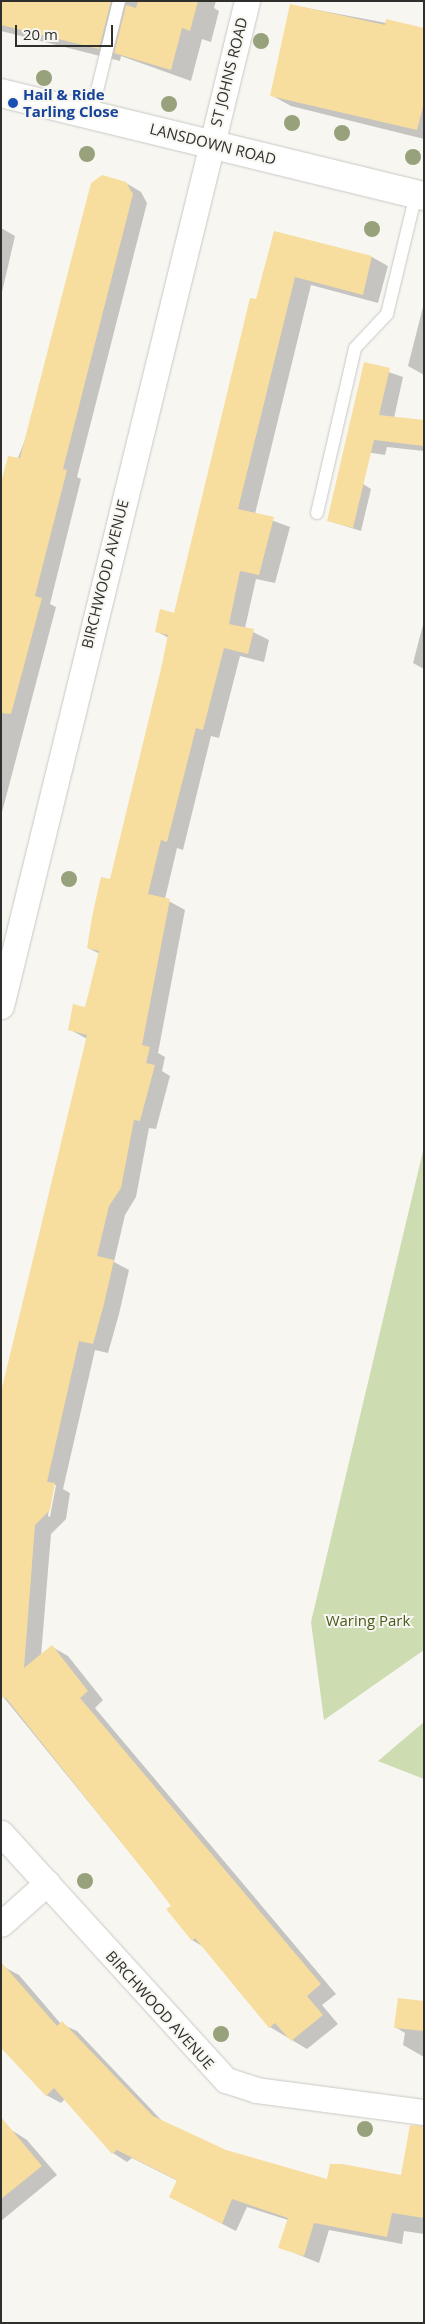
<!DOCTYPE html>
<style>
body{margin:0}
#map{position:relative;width:425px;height:2324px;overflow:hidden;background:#f7f6f1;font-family:"Open Sans",sans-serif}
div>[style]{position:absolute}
.green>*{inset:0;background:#cddcb1}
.shadow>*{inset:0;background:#0003}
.building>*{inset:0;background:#f7de9f}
.roads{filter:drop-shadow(0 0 1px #cac8c4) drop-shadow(0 0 1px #cac8c4)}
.lane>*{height:12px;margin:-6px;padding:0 6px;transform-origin:6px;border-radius:6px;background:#fff}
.street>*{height:25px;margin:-12.5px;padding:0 12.5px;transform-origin:12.5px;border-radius:12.5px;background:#fff}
.secondary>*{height:28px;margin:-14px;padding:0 14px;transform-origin:14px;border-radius:14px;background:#fff}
.trees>*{width:16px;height:16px;margin:-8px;border-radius:50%;background:#97a17b}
.dots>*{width:14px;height:14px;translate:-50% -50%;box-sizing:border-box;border:2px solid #f7f6f1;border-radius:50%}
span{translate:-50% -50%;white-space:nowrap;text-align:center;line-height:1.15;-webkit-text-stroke:4px #f7f6f1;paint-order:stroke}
.street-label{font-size:15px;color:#2f2f2d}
.transit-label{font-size:15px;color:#164399;font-weight:700}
.left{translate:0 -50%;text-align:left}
.park-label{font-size:15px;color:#495b1a}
.frame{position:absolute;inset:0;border:2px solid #2f2f2d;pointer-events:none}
.scale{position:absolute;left:15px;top:25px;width:98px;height:22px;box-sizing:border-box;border:2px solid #2f2f2d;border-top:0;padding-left:6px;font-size:15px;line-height:18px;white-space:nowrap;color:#2f2f2d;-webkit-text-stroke:4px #f7f6f1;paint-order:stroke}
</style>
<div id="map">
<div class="green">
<i style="clip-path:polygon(424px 1147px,424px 1650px,324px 1720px,311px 1622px)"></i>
<i style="clip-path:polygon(424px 1722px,424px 1779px,378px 1761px)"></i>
</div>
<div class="shadow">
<i style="clip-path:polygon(1px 1px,216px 1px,214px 8px,219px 11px,211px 42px,202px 39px,191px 81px,121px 56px,120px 61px,1px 31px)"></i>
<i style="clip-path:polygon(291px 5px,424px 30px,424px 139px,291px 106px,271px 95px)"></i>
<i style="clip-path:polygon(126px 183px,141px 192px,147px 203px,77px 477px,81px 479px,50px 604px,56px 607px,1px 816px,1px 501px)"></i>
<i style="clip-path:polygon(1px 228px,15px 236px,2px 292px,1px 292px)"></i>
<i style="clip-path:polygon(evenodd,275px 232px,372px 257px,388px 266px,378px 303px,311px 285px,255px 514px,290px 527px,275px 583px,256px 579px,245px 628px,269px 640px,264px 662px,240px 656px,219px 738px,211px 736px,183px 850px,177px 848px,165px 899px,185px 910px,158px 1053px,165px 1057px,162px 1071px,170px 1076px,156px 1129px,149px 1128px,136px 1197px,125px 1215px,114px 1262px,129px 1270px,119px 1314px,108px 1353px,95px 1350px,63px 1489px,70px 1493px,66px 1519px,51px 1534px,41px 1656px,52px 1647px,68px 1656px,103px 1700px,95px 1708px,336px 1994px,322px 2005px,338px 2024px,307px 2049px,270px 2027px,202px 1946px,192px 1940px,173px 1906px,1px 1694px,87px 1039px,69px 1029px,86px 1008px,100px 954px,88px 948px,111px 880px,169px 638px,156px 631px,175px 614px,275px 232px,53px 1485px,56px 1485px,50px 1517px,48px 1516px,53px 1485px)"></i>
<i style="clip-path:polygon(424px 303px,424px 375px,408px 366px)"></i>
<i style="clip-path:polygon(365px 364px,403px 377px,394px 418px,424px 422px,424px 451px,387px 447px,385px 455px,360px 451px)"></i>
<i style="clip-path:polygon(363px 484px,371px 489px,361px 531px,329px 521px)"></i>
<i style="clip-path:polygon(424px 621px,424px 669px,413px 663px)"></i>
<i style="clip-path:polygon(4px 1967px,19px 1975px,61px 2024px,77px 2031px,164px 2123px,225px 2151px,328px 2180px,402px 2177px,424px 2171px,424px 2234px,404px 2231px,402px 2244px,329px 2230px,319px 2263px,280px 2247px,288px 2220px,247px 2207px,236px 2231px,170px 2197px,178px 2181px,132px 2158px,127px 2162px,113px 2153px,65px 2099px,61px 2103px,46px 2095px)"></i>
<i style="clip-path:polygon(424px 2002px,424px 2057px,403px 2045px,405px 2033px,395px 2027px)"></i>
<i style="clip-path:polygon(13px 2131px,27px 2140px,57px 2175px,1px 2221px,1px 2137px)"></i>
</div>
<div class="building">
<i style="clip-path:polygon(1px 1px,111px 1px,99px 49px,1px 25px)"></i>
<i style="clip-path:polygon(138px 1px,198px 1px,190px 31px,182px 28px,171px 70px,114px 53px,126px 5px,136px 8px)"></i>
<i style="clip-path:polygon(290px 4px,385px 25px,386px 19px,424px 28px,424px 103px,417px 130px,270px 96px)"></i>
<i style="clip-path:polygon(102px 175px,126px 182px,133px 194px,63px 469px,67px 470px,35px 596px,42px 598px,11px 714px,1px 713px,1px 483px,8px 456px,20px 458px,91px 183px)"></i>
<i style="clip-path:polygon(274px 231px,372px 256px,363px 295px,295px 277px,238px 509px,274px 517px,259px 575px,240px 571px,229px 624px,254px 629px,248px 654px,224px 648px,203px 730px,196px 728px,167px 842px,161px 840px,148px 894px,170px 899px,142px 1045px,150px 1047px,146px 1063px,155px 1065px,140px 1121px,134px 1120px,121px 1188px,109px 1206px,97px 1256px,114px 1260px,104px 1304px,93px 1344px,79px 1341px,47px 1482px,55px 1483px,50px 1510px,35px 1525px,24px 1668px,52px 1645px,88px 1691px,80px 1698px,321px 1984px,307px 1996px,323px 2015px,291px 2041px,275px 2023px,269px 2028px,195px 1938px,192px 1941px,166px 1909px,171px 1906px,152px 1881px,6px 1698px,1px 1697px,1px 1392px,87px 1035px,68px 1030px,73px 1004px,85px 1007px,99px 951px,87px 948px,93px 912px,101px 877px,110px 879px,161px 669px,168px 635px,155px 632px,160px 609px,174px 613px,250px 298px,256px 299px)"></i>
<i style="clip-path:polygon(364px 362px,390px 368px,379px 415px,424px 420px,424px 446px,374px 440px,353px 528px,327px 521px)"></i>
<i style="clip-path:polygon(1px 1962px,57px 2026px,62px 2021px,153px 2116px,226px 2150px,327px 2179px,330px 2164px,342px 2164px,401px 2175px,410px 2125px,424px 2126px,424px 2218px,392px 2213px,387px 2237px,314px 2223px,304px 2256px,278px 2248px,288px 2218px,232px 2199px,222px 2224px,169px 2197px,177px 2180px,117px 2150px,112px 2154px,54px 2088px,46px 2096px,1px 2048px)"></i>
<i style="clip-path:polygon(398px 1998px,424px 2001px,424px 2031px,394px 2028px)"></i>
<i style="clip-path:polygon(1px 2117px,42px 2166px,1px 2199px)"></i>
</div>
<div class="roads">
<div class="lane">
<i style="left:91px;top:115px;width:117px;rotate:-76.2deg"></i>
<i style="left:317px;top:513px;width:169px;rotate:-77deg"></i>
<i style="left:355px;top:348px;width:47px;rotate:-46.7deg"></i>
<i style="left:387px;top:314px;width:123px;rotate:-76.4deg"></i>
</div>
<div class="street">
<i style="left:1px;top:1006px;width:1035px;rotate:-76.25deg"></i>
<i style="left:1px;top:1833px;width:334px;rotate:47.7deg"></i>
<i style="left:226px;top:2080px;width:32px;rotate:18deg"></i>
<i style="left:256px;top:2090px;width:169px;rotate:7.5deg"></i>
<i style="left:1px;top:1924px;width:62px;rotate:-41.7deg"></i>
</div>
<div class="secondary">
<i style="left:1px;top:93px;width:435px;rotate:13.7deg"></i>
</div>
</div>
<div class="trees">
<i style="left:261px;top:41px"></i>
<i style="left:44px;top:78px"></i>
<i style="left:169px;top:104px"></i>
<i style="left:292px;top:123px"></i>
<i style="left:342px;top:133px"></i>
<i style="left:87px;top:154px"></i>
<i style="left:413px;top:157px"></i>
<i style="left:372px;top:229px"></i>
<i style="left:69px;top:879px"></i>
<i style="left:85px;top:1881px"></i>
<i style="left:221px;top:2034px"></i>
<i style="left:365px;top:2129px"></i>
</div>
<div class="dots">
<i style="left:13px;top:103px;background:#1a4fb4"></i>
</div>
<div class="street-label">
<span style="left:229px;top:72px;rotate:-76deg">ST JOHNS ROAD</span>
<span style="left:213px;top:144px;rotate:14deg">LANSDOWN ROAD</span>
<span style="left:105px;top:574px;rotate:-76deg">BIRCHWOOD AVENUE</span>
<span style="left:160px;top:2010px;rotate:48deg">BIRCHWOOD AVENUE</span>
</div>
<div class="transit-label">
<span class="left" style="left:23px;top:103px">Hail &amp; Ride<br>Tarling Close</span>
</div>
<div class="park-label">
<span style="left:368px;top:1621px">Waring Park</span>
</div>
<div class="frame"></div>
<div class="scale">20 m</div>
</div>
